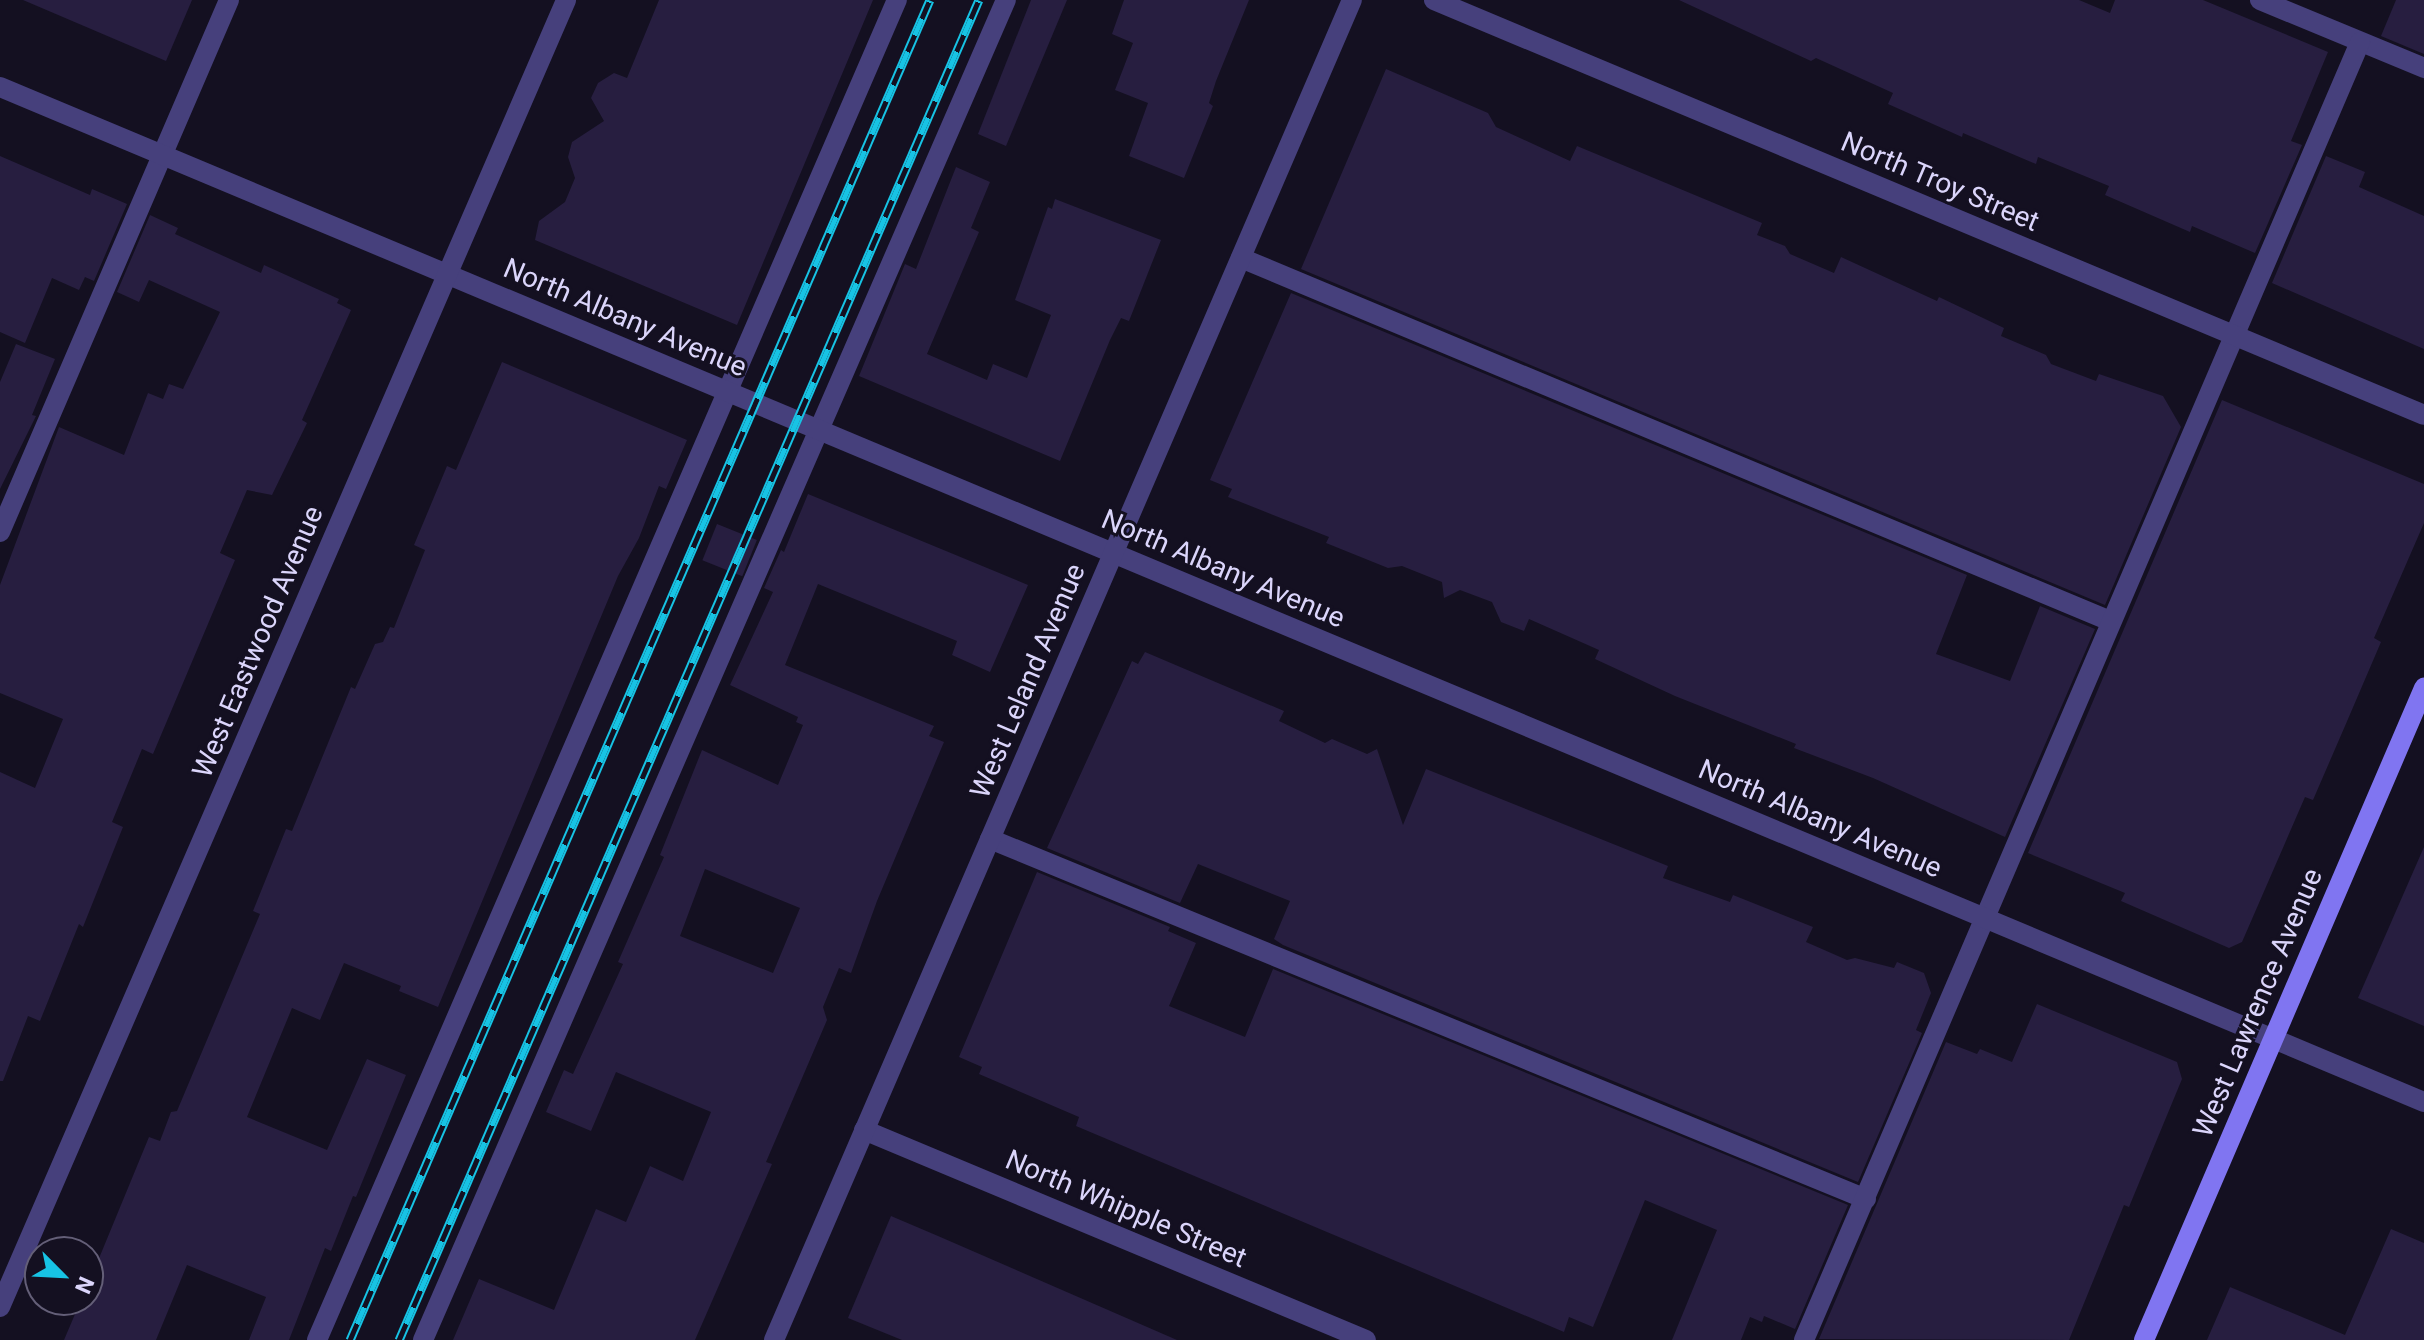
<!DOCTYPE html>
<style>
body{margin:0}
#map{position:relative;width:2424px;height:1340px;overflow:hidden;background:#141021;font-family:Roboto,sans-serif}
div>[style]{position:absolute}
.building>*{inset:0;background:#271e40;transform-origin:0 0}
.lane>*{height:20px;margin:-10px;padding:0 10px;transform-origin:10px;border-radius:10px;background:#46407c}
.street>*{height:20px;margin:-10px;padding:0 10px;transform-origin:10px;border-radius:10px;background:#46407c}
.secondary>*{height:20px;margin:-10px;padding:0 10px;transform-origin:10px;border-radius:10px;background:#8075f1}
.rail>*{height:9px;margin-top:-4.5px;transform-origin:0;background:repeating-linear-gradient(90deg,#141021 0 18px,#17c3e4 0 36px);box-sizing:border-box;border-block:2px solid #17c3e4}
span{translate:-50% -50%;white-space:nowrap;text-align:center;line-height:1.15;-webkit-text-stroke:6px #141021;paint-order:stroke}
.street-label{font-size:28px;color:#dbd5fb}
.north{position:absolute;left:24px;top:1236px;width:80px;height:80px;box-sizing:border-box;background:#141021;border:2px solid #645f78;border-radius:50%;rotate:114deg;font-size:22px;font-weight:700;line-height:32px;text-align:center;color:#dbd5fb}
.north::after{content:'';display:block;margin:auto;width:28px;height:36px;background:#17c3e4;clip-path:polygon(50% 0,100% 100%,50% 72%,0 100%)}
</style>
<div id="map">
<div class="building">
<i style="clip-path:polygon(23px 0,192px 0,166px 61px)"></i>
<i style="clip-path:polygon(659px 0,873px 0,737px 325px,535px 240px,539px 221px,565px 202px,575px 178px,568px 157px,572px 142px,604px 121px,591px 98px,598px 83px,614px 73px,627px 78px)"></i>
<i style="clip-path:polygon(1031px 0,1067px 0,1006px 146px,978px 134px)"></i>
<i style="clip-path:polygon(1124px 0,1249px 0,1216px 81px,1209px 103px,1213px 106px,1184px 178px,1129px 156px,1148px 103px,1115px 90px,1133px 43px,1112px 34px)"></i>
<i style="clip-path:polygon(1679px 0,2079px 0,2110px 13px,2115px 0,2203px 0,2328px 52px,2291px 141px,2302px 145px,2255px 253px,2192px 226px,2190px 232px,2105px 195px,2109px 186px,2038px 157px,2036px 164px,1963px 133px,1962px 137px,1888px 104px,1893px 93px,1816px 58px,1811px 61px)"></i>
<i style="clip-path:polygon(2396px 0,2424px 0,2424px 54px,2381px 36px)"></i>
<i style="clip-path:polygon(1386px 69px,1488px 113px,1496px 127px,1570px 161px,1577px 146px,1762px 223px,1757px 235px,1785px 246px,1790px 254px,1834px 273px,1841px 257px,1937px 301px,1939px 297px,2004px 328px,2001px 336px,2046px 355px,2051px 364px,2096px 381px,2099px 374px,2163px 396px,2181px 427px,2105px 605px,1301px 269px)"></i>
<i style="clip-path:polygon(0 156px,90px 195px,92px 189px,127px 204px,94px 281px,85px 277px,79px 290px,52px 278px,25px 343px,0 332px)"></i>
<i style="clip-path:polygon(2326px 156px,2365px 172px,2359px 187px,2424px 216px,2424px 349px,2272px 283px)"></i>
<i style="clip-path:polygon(956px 167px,990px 182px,971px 228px,979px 232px,927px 354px,987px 380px,993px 364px,1027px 378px,1051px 315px,1015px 300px,1048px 207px,1052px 209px,1055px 199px,1161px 240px,1129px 321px,1121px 318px,1110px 340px,1060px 461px,859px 376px,905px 264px,916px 269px)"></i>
<i style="clip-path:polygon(150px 215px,178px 228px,175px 234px,261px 273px,264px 265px,339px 299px,337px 303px,351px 310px,302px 420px,307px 423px,272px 495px,247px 490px,220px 553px,235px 560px,153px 754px,142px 749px,112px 822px,123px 827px,83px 927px,79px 924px,40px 1021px,28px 1016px,3px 1081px,0 1081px,0 772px,35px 788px,63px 719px,0 693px,0 585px,59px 427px,124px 455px,148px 393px,163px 399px,169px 384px,183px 389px,220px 312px,149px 280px,139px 302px,117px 292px)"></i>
<i style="clip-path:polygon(1291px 293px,1967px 575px,1936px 654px,2010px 681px,2040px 606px,2095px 629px,2005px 837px,1873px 778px,1794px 748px,1796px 744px,1675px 696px,1595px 659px,1599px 650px,1529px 619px,1524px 631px,1501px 622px,1492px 602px,1460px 590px,1444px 598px,1442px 582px,1402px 566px,1388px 568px,1326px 543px,1329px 537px,1228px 497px,1232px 489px,1210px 480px)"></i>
<i style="clip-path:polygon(16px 344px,55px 359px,32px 415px,36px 416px,0 489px,0 382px)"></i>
<i style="clip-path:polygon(502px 362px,687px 440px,666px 489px,659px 486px,639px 538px,618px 576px,438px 1007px,399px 991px,401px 986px,344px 963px,320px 1020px,292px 1008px,247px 1117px,327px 1150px,367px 1059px,406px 1075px,356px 1197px,353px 1196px,331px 1251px,325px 1248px,289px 1340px,249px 1340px,266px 1297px,187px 1265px,156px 1340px,64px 1340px,81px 1300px,88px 1300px,88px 1285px,149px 1137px,160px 1141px,171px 1112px,177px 1111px,260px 914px,253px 911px,286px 829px,292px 831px,351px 687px,355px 689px,375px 644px,383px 642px,390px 627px,394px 628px,425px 550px,414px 545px,447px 466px,456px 470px)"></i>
<i style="clip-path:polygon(2222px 400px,2424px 484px,2424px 523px,2374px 638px,2381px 642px,2345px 726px,2313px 800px,2305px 797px,2242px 942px,2229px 948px,2121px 901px,2125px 893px,2028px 853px)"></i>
<i style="clip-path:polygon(evenodd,808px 494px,1028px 585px,990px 672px,952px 655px,957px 641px,818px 584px,785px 665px,934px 726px,929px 736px,944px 742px,877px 901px,851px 973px,839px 968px,823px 1007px,827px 1020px,766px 1162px,772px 1164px,695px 1340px,453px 1340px,479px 1279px,554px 1310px,596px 1209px,626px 1222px,650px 1166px,683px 1181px,711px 1112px,616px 1072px,591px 1131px,546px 1112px,564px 1070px,573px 1074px,623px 964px,618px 962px,664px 857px,660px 855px,702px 750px,778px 785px,803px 725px,796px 722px,798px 717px,730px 685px,773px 592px,764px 588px,781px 550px,784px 552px,808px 494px,705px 869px,800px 908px,773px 973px,680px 936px,705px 869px)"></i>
<i style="left:717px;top:524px;width:43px;height:39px;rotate:22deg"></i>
<i style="clip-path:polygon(1145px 652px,1284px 711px,1279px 721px,1325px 743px,1332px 739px,1367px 754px,1377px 749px,1403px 825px,1426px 769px,1668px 866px,1663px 878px,1730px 902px,1733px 895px,1813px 927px,1806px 942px,1847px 960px,1855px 958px,1894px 968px,1897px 962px,1924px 973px,1931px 993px,1916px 1030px,1922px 1033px,1858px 1182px,1283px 945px,1274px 939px,1290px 901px,1198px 864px,1180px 903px,1047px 848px,1132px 661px,1138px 664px)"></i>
<i style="clip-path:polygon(2424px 847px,2424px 1026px,2358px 998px)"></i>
<i style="clip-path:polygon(1037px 872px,1170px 927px,1168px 931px,1196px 943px,1169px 1006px,1245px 1037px,1273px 969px,1848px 1205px,1795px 1329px,1764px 1316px,1762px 1322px,1750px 1317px,1741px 1340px,1672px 1340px,1717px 1230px,1645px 1200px,1593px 1327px,1569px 1317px,1564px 1332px,1076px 1126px,1079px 1117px,979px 1074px,982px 1067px,959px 1057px)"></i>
<i style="clip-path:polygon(2037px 1004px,2177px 1062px,2182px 1079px,2129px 1207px,2124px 1205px,2069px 1340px,1819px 1339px,1946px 1042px,1977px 1054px,1980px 1049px,2012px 1062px)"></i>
<i style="clip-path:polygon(891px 1216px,938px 1236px,1177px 1340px,902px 1340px,848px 1318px)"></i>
<i style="clip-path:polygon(2391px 1229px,2424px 1243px,2424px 1340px,2207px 1340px,2230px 1287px,2345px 1335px)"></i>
</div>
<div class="lane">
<i style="left:2260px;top:0;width:178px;rotate:22.5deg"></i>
<i style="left:1241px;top:258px;width:942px;rotate:22.67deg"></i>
<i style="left:0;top:532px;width:579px;rotate:-66.71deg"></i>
<i style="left:990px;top:839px;width:947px;rotate:22.34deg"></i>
<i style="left:317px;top:1340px;width:1460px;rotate:-66.6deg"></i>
<i style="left:423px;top:1340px;width:1461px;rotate:-66.49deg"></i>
<i style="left:1804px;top:1340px;width:1412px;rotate:-66.81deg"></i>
</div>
<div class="street">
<i style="left:1434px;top:0;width:1073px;rotate:22.74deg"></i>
<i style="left:0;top:87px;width:2628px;rotate:22.72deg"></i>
<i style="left:864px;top:1130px;width:544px;rotate:22.7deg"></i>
<i style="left:0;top:1307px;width:1424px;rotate:-66.58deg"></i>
<i style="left:774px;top:1340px;width:1459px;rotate:-66.67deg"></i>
</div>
<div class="secondary">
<i style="left:2144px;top:1340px;width:710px;rotate:-66.76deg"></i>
</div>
<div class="rail">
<i style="left:350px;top:1340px;width:1460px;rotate:-66.6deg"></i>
<i style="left:399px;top:1340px;width:1460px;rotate:-66.6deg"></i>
</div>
<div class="street-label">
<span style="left:1940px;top:182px;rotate:23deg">North Troy Street</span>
<span style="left:625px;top:318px;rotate:23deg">North Albany Avenue</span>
<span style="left:1223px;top:569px;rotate:23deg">North Albany Avenue</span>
<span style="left:258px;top:642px;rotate:-67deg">West Eastwood Avenue</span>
<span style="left:1028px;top:681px;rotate:-67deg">West Leland Avenue</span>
<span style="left:1820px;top:819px;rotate:23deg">North Albany Avenue</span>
<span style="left:2258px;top:1003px;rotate:-67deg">West Lawrence Avenue</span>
<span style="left:1126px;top:1209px;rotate:23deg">North Whipple Street</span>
</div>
<div class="north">N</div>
</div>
